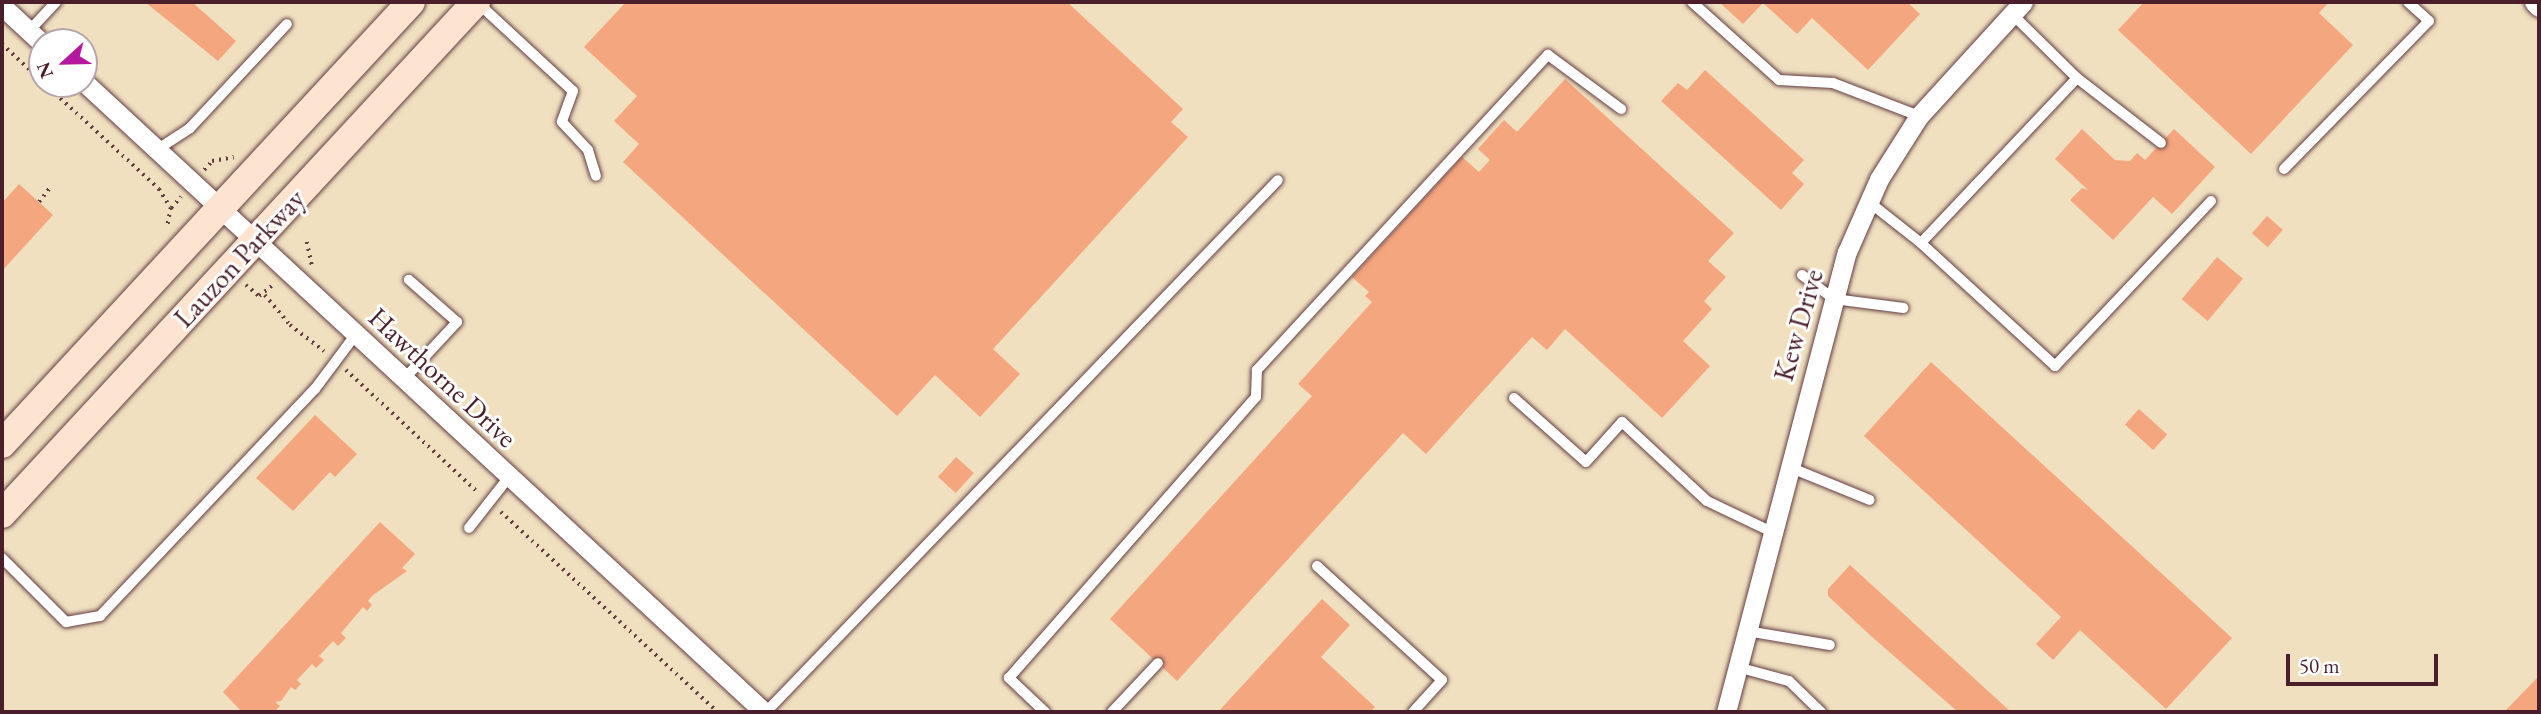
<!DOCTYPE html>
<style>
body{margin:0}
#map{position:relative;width:2541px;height:714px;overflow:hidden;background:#f0e0c0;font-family:"EB Garamond",serif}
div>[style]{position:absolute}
.building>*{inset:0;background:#f4a67f;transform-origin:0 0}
.path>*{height:3.5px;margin-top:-1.75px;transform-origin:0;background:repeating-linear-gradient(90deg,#633c41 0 2px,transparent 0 7px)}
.roads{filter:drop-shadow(0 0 2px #633c41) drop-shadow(0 0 2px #633c41)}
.lane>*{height:10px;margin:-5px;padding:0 5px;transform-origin:5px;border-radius:5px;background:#fff}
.street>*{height:19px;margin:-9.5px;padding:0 9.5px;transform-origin:9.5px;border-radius:9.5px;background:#fff}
.secondary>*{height:28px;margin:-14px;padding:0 14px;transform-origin:14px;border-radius:14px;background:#fde4d1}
span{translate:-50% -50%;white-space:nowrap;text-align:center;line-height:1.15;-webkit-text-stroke:6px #fff;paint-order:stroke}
.street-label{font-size:28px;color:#4a1f2b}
.frame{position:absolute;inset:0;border:4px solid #4a1f2b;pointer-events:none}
.north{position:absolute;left:28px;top:28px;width:70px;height:70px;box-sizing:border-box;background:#fff;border:2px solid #b7a5aa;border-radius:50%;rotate:248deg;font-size:19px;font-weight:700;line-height:28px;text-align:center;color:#4a1f2b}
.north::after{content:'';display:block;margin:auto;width:24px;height:32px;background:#b5179e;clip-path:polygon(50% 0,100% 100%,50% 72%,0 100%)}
.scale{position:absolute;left:2286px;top:654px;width:152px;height:32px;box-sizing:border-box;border:4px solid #4a1f2b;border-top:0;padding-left:9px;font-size:21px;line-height:24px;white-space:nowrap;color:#4a1f2b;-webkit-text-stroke:5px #fff;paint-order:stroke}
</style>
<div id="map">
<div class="building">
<i style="clip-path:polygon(145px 2px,192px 2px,236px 41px,218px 61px)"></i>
<i style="clip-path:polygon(626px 2px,1067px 2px,1183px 109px,1171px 122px,1188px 137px,993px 349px,1020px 374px,980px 417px,935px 375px,897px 416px,623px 162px,639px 144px,614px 121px,637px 96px,584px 47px)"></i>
<i style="clip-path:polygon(1719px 2px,1907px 2px,1920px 14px,1868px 70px,1812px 18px,1797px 34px,1763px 3px,1743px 24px)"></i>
<i style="clip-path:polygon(2144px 2px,2329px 2px,2319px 13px,2353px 45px,2251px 154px,2118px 30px)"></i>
<i style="clip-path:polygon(1705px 70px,1804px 160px,1792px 173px,1804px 184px,1781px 210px,1661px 101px,1678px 83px,1687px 90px)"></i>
<i style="clip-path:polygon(1565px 79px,1734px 233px,1708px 261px,1726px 277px,1704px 301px,1712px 309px,1683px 341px,1710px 366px,1662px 418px,1565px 329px,1547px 350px,1532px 337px,1426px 454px,1403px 433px,1177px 681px,1110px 619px,1312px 396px,1298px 384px,1372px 302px,1365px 296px,1369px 292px,1352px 277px,1462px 157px,1479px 172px,1490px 160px,1478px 149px,1504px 120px,1517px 132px)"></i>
<i style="clip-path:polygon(2082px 129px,2115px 160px,2130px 161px,2137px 153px,2145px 160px,2174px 129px,2215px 167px,2172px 214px,2153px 197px,2113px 240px,2070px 200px,2082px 188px,2088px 190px,2055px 159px)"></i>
<i style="clip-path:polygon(19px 184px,53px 215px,2px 271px,2px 203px)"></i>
<i style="left:2267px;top:216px;width:21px;height:23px;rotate:41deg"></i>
<i style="left:2217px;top:257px;width:34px;height:55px;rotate:40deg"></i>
<i style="clip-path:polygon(1931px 362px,2232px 638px,2166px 709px,2080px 630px,2053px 660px,2036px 644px,2061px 617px,1864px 436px)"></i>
<i style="left:2139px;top:409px;width:38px;height:21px;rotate:42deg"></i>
<i style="clip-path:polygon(315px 415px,357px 454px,335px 477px,330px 472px,293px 511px,256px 478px)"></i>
<i style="left:956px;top:457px;width:24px;height:27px;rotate:42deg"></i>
<i style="clip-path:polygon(380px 522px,415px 554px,402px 568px,407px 571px,373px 595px,368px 601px,372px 605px,367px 611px,363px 607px,341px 633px,346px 638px,338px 646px,333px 641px,319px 656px,324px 660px,316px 668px,312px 664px,297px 680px,301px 684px,295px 690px,291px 687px,281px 701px,275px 702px,280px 706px,274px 712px,242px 712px,223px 692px)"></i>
<i style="clip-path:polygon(1850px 565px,2011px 712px,1958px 712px,1871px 636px,1828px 596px,1828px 589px)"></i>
<i style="clip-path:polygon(1322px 599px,1350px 625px,1321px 657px,1375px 707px,1370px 712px,1218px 712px)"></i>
<i style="clip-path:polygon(2539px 676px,2539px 712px,2504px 712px)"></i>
</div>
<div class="path">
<i style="left:2px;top:44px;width:54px;rotate:42.8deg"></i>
<i style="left:45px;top:84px;width:155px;rotate:42.6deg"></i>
<i style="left:159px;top:189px;width:22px;rotate:58deg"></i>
<i style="left:171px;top:208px;width:20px;rotate:101deg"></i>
<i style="left:204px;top:170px;width:12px;rotate:-48deg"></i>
<i style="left:212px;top:161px;width:22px;rotate:-10deg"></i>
<i style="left:39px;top:202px;width:20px;rotate:-53deg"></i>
<i style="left:171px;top:208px;width:15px;rotate:-48deg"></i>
<i style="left:307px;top:242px;width:25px;rotate:78deg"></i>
<i style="left:246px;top:285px;width:17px;rotate:40deg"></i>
<i style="left:259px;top:296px;width:19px;rotate:-39deg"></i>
<i style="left:265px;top:295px;width:39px;rotate:50deg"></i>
<i style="left:290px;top:325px;width:43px;rotate:37.4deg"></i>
<i style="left:393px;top:339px;width:20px;rotate:41deg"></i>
<i style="left:346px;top:370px;width:181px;rotate:42.8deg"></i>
<i style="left:501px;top:512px;width:295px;rotate:42.7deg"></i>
</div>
<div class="roads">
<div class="lane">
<i style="left:1692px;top:2px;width:117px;rotate:41.9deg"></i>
<i style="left:1779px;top:80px;width:54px;rotate:3.2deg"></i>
<i style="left:1833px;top:83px;width:92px;rotate:21deg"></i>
<i style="left:479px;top:4px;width:128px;rotate:42.8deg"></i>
<i style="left:573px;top:91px;width:33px;rotate:110deg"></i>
<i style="left:562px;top:122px;width:38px;rotate:47deg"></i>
<i style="left:588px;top:150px;width:27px;rotate:73deg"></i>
<i style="left:2012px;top:14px;width:91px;rotate:44.6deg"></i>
<i style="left:2077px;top:78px;width:106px;rotate:37.7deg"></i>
<i style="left:29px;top:31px;width:40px;rotate:-47deg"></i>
<i style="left:2077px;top:78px;width:227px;rotate:133.4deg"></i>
<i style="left:1921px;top:243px;width:182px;rotate:42.5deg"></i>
<i style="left:2055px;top:366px;width:227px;rotate:-46.6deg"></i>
<i style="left:158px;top:149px;width:38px;rotate:-33deg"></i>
<i style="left:190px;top:128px;width:142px;rotate:-47deg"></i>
<i style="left:2284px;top:169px;width:207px;rotate:-45.6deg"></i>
<i style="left:2429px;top:21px;width:28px;rotate:-138deg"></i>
<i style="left:1869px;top:202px;width:66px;rotate:38.3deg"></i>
<i style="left:1802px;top:275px;width:40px;rotate:37deg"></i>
<i style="left:1834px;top:299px;width:70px;rotate:7.4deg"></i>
<i style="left:404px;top:379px;width:78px;rotate:-47.1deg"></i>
<i style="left:457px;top:322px;width:64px;rotate:-138.8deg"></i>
<i style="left:1514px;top:398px;width:96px;rotate:41.6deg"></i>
<i style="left:1586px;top:462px;width:54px;rotate:-48deg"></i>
<i style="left:1622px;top:422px;width:116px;rotate:42.9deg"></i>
<i style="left:1707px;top:501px;width:72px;rotate:25.5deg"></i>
<i style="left:1789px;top:467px;width:87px;rotate:22.2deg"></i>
<i style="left:469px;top:528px;width:65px;rotate:-51.9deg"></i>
<i style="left:2px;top:558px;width:91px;rotate:45deg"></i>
<i style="left:66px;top:622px;width:35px;rotate:-10deg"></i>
<i style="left:100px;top:616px;width:313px;rotate:-46.6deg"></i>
<i style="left:315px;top:389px;width:69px;rotate:-53.3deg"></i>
<i style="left:1317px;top:566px;width:169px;rotate:42.4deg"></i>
<i style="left:1442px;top:680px;width:43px;rotate:132.2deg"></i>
<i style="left:1747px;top:631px;width:84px;rotate:9.6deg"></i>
<i style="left:1737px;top:667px;width:54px;rotate:15.1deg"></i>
<i style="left:1789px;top:681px;width:45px;rotate:44.1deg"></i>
<i style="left:766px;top:712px;width:738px;rotate:-46.1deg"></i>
<i style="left:1045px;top:712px;width:50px;rotate:-136.6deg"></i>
<i style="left:1009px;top:678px;width:374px;rotate:-48.7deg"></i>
<i style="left:1256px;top:397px;width:27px;rotate:-88deg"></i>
<i style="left:1257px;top:370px;width:429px;rotate:-47.3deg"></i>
<i style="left:1548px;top:55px;width:91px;rotate:36.5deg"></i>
<i style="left:1112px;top:712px;width:67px;rotate:-46.8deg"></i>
</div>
<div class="street">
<i style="left:2534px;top:2px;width:7px;rotate:45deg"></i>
<i style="left:2px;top:6px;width:54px;rotate:42.8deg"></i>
<i style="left:84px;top:82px;width:927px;rotate:42.81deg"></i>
<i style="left:1726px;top:712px;width:476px;rotate:-75.3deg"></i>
<i style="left:1847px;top:252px;width:80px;rotate:-66.3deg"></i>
<i style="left:1879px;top:179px;width:75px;rotate:-57.6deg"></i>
<i style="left:1919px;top:116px;width:154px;rotate:-47.6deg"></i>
</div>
<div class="secondary">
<i style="left:2px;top:444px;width:602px;rotate:-47.22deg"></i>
<i style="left:2px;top:514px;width:698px;rotate:-47.21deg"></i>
</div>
</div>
<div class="street-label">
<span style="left:239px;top:258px;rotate:-47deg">Lauzon Parkway</span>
<span style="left:1798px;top:325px;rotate:-74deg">Kew Drive</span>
<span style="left:443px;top:377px;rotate:43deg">Hawthorne Drive</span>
</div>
<div class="frame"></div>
<div class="north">N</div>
<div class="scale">50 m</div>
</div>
